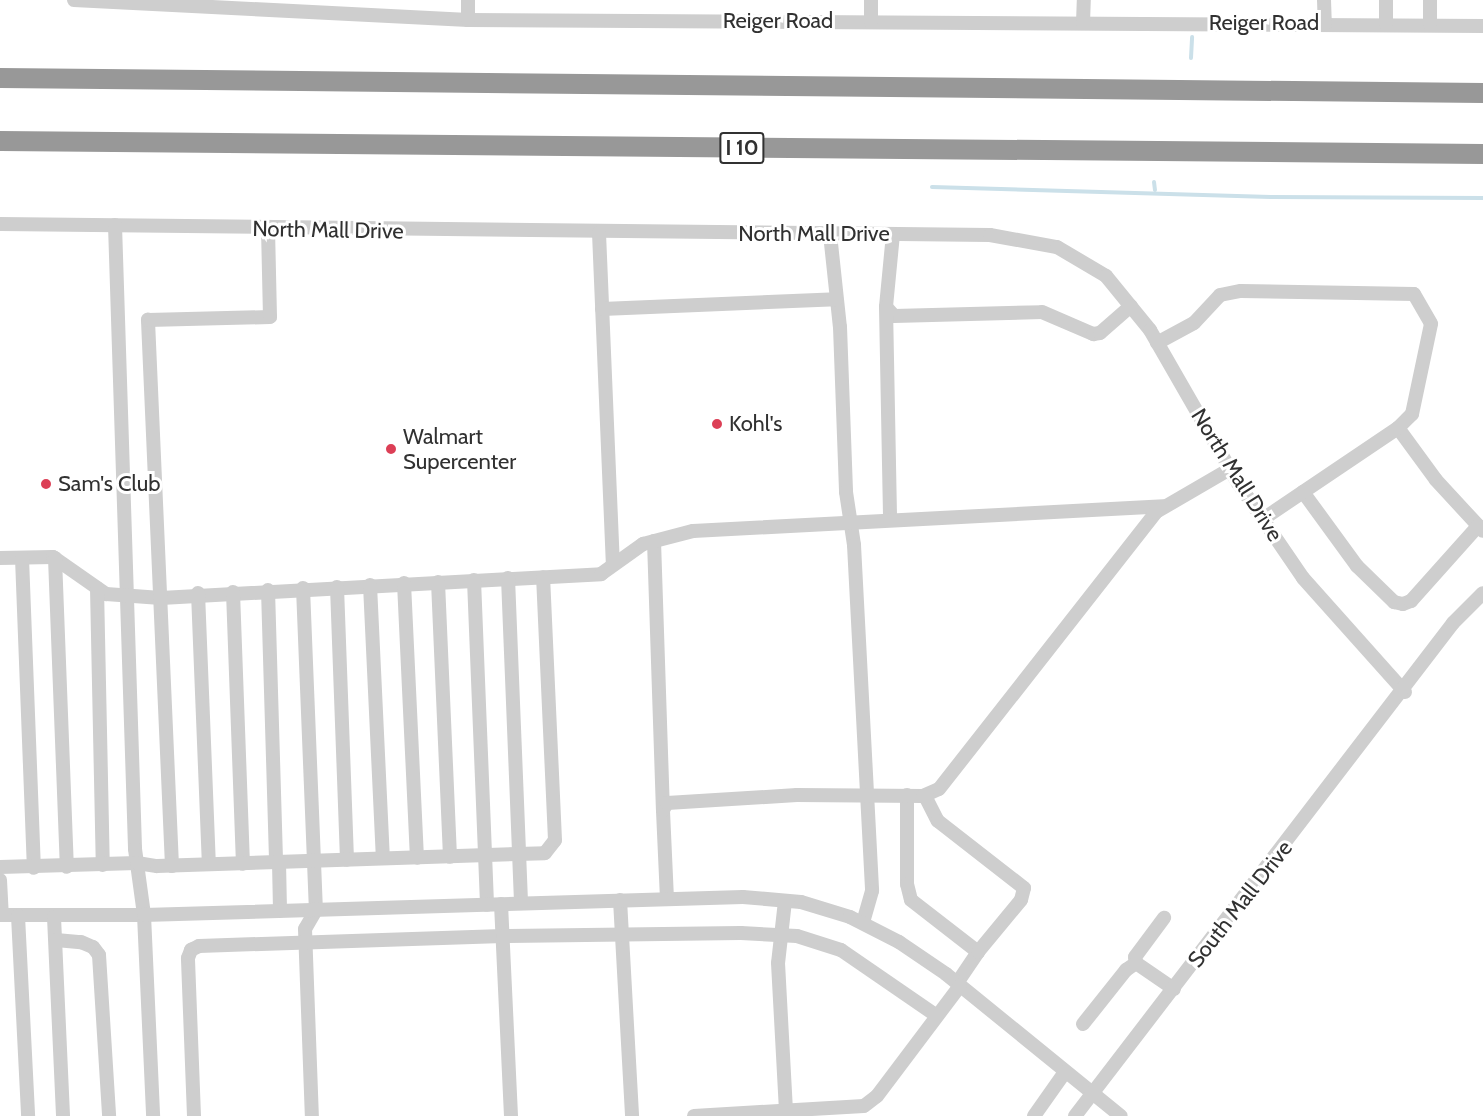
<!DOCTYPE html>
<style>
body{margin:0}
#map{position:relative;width:1483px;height:1116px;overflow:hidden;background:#fff;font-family:Cabin,sans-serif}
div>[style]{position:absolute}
.stream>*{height:4px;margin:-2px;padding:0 2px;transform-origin:2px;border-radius:2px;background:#cbe0e9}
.minor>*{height:14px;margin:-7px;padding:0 7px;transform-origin:7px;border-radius:7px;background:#cecece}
.highway>*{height:20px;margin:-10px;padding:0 10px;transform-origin:10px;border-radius:10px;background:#989898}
.dots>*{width:16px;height:16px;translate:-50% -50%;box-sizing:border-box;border:3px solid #fff;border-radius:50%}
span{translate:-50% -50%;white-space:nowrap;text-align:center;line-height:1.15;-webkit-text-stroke:6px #fff;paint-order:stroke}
.shield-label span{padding:2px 4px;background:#fff;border:2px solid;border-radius:4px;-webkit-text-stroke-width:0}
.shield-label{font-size:21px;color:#313131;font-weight:700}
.street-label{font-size:22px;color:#313131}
.poi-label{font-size:22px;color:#313131}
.left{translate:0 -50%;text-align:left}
</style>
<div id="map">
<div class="stream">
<i style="left:1191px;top:58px;width:21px;rotate:-87deg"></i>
<i style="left:1154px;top:182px;width:8px;rotate:83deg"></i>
<i style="left:932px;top:187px;width:339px;rotate:1.7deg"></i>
<i style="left:1271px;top:197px;width:212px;rotate:0.3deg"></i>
</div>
<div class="minor">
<i style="left:74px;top:0;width:395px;rotate:2.9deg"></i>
<i style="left:468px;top:20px;width:1015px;rotate:0.34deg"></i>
<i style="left:871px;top:0;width:22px;rotate:90deg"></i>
<i style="left:1324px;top:0;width:24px;rotate:88deg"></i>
<i style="left:1430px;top:0;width:24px;rotate:90deg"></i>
<i style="left:468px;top:20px;width:20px;rotate:-90deg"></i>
<i style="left:1083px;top:23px;width:23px;rotate:-88deg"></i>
<i style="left:1386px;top:24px;width:24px;rotate:-90deg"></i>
<i style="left:0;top:224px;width:990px;rotate:0.64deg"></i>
<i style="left:990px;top:235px;width:68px;rotate:10.2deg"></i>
<i style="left:1057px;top:247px;width:57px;rotate:30.6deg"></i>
<i style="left:1106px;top:276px;width:70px;rotate:50.8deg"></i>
<i style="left:1150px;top:330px;width:177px;rotate:60.1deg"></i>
<i style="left:1238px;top:483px;width:115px;rotate:55.6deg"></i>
<i style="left:1303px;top:578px;width:153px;rotate:48.2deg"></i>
<i style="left:115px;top:225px;width:624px;rotate:88.16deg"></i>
<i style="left:135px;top:849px;width:67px;rotate:82.2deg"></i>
<i style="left:144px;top:915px;width:201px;rotate:87.4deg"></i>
<i style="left:599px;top:233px;width:332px;rotate:87.6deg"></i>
<i style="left:830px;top:234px;width:94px;rotate:83.9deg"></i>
<i style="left:840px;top:327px;width:165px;rotate:87.9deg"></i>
<i style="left:846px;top:492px;width:54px;rotate:81.4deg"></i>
<i style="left:854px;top:545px;width:346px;rotate:87deg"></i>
<i style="left:872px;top:891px;width:33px;rotate:106deg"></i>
<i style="left:893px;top:234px;width:73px;rotate:95.5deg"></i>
<i style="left:886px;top:307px;width:12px;rotate:48deg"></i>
<i style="left:894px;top:316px;width:148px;rotate:-1.5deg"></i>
<i style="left:1042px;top:312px;width:56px;rotate:23.3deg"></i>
<i style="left:1093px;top:334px;width:7px;rotate:-8deg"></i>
<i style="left:1100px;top:333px;width:41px;rotate:-41.1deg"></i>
<i style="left:886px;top:307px;width:212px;rotate:88.9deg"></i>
<i style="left:602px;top:309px;width:234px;rotate:-2.4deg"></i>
<i style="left:1157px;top:343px;width:42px;rotate:-28.4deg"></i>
<i style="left:1194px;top:323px;width:38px;rotate:-47deg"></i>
<i style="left:1220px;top:295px;width:21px;rotate:-11deg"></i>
<i style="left:1241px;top:291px;width:173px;rotate:1deg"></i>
<i style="left:1414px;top:294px;width:34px;rotate:60deg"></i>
<i style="left:1431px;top:324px;width:92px;rotate:101.9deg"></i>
<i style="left:1412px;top:414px;width:20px;rotate:135deg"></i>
<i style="left:1398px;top:428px;width:64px;rotate:53.8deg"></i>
<i style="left:1436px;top:480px;width:69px;rotate:47.3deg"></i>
<i style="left:1303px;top:492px;width:92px;rotate:53.9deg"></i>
<i style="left:1357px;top:566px;width:52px;rotate:44.2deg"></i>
<i style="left:1394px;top:602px;width:9px;rotate:13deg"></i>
<i style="left:1403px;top:604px;width:9px;rotate:-21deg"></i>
<i style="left:1411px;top:601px;width:101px;rotate:-48.2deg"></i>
<i style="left:1263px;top:519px;width:163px;rotate:-34deg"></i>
<i style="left:654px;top:541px;width:269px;rotate:88.1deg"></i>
<i style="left:0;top:558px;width:53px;rotate:-1.1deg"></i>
<i style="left:53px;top:557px;width:65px;rotate:34.9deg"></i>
<i style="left:106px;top:594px;width:55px;rotate:4.2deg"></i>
<i style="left:161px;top:598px;width:441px;rotate:-3.1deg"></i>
<i style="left:601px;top:574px;width:52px;rotate:-35.5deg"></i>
<i style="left:643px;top:544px;width:52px;rotate:-14.6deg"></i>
<i style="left:693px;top:531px;width:471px;rotate:-3deg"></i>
<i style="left:22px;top:558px;width:310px;rotate:87.8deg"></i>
<i style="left:55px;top:558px;width:309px;rotate:87.8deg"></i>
<i style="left:508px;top:578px;width:325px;rotate:87.7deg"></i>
<i style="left:474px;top:580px;width:325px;rotate:87.7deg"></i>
<i style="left:438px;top:582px;width:275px;rotate:87.5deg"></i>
<i style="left:404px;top:583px;width:275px;rotate:87.3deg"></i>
<i style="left:370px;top:585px;width:273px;rotate:87.3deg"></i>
<i style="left:337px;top:587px;width:273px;rotate:87.9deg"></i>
<i style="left:97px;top:588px;width:277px;rotate:88.8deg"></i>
<i style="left:303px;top:588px;width:322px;rotate:87.7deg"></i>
<i style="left:316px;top:910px;width:22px;rotate:120deg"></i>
<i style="left:305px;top:929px;width:187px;rotate:87.9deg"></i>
<i style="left:268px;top:590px;width:272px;rotate:88.3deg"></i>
<i style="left:233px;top:592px;width:272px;rotate:87.9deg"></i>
<i style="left:198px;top:593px;width:271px;rotate:87.7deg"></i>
<i style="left:907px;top:795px;width:89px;rotate:90deg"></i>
<i style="left:907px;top:884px;width:16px;rotate:76deg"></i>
<i style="left:911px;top:900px;width:85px;rotate:37.8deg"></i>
<i style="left:978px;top:952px;width:37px;rotate:124deg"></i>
<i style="left:925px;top:796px;width:28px;rotate:63deg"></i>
<i style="left:938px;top:821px;width:109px;rotate:37.9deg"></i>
<i style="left:1024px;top:888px;width:12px;rotate:104deg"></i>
<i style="left:1021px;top:900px;width:67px;rotate:129.6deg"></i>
<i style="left:279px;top:862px;width:49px;rotate:88.8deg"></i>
<i style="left:172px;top:866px;width:547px;rotate:-92.52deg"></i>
<i style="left:148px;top:320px;width:122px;rotate:-1.4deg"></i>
<i style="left:270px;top:317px;width:88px;rotate:-91.3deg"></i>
<i style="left:0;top:867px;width:137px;rotate:-1.7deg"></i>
<i style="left:137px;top:863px;width:20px;rotate:9deg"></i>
<i style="left:157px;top:866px;width:388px;rotate:-1.9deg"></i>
<i style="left:545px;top:853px;width:16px;rotate:-52deg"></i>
<i style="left:555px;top:840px;width:263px;rotate:-92.6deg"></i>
<i style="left:0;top:880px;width:35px;rotate:87deg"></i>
<i style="left:667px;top:899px;width:89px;rotate:-92.6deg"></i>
<i style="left:663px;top:810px;width:8px;rotate:-60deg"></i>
<i style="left:667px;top:803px;width:130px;rotate:-3.5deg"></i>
<i style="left:797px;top:795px;width:126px;rotate:0.5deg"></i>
<i style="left:923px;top:796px;width:17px;rotate:-24deg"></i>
<i style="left:939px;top:789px;width:352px;rotate:-51.9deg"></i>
<i style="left:1156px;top:512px;width:86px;rotate:-30.2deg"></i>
<i style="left:620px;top:900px;width:216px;rotate:86.8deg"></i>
<i style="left:785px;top:901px;width:62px;rotate:96.4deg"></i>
<i style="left:778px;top:963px;width:149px;rotate:86.9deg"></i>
<i style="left:501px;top:904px;width:212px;rotate:87.3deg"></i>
<i style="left:0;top:915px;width:144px"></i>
<i style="left:144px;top:915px;width:599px;rotate:-1.72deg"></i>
<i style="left:743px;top:897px;width:58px;rotate:4.9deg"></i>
<i style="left:801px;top:902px;width:51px;rotate:17deg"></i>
<i style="left:850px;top:917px;width:55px;rotate:27deg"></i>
<i style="left:899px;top:942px;width:57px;rotate:34.2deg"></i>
<i style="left:946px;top:974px;width:225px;rotate:39.1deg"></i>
<i style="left:18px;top:916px;width:200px;rotate:87.1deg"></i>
<i style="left:54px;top:917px;width:199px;rotate:87.4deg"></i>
<i style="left:56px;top:940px;width:25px;rotate:5deg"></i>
<i style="left:81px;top:942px;width:13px;rotate:23deg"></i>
<i style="left:93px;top:947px;width:10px;rotate:53deg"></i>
<i style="left:99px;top:955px;width:161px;rotate:86.4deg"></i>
<i style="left:1136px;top:963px;width:6px;rotate:-99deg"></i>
<i style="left:1135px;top:957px;width:49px;rotate:-53.4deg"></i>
<i style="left:1083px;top:1024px;width:69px;rotate:-51.5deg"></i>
<i style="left:1126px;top:970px;width:12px;rotate:-35deg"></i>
<i style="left:1136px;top:963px;width:46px;rotate:34.4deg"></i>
<i style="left:194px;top:1116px;width:158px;rotate:-92.2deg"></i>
<i style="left:188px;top:958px;width:9px;rotate:-69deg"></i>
<i style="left:191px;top:950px;width:9px;rotate:-27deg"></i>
<i style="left:199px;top:946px;width:304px;rotate:-1.9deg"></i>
<i style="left:503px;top:936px;width:238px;rotate:-0.7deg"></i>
<i style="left:741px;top:933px;width:56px;rotate:3.1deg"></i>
<i style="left:797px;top:936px;width:46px;rotate:17.7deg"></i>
<i style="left:841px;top:950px;width:116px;rotate:34.5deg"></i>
<i style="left:694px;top:1116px;width:170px;rotate:-3.4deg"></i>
<i style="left:864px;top:1106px;width:16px;rotate:-38deg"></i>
<i style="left:877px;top:1096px;width:138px;rotate:-53deg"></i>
<i style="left:1034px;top:1116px;width:54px;rotate:-54.8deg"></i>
<i style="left:1075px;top:1116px;width:621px;rotate:-52.52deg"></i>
<i style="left:1453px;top:623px;width:42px;rotate:-45deg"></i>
</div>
<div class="highway">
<i style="left:0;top:78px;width:1483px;rotate:0.58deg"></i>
<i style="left:0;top:141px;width:1483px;rotate:0.5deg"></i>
</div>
<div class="dots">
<i style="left:717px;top:424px;background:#dc3f56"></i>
<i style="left:391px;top:449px;background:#dc3f56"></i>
<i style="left:46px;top:484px;background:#dc3f56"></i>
</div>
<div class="shield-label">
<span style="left:742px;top:148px">I 10</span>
</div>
<div class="street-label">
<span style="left:778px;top:21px">Reiger Road</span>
<span style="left:1264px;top:23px">Reiger Road</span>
<span style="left:328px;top:230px;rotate:1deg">North Mall Drive</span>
<span style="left:814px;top:234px">North Mall Drive</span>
<span style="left:1237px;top:475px;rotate:58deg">North Mall Drive</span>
<span style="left:1240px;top:904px;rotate:-52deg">South Mall Drive</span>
</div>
<div class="poi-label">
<span class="left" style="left:729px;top:424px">Kohl's</span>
<span class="left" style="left:403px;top:449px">Walmart<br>Supercenter</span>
<span class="left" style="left:58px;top:484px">Sam's Club</span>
</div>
</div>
